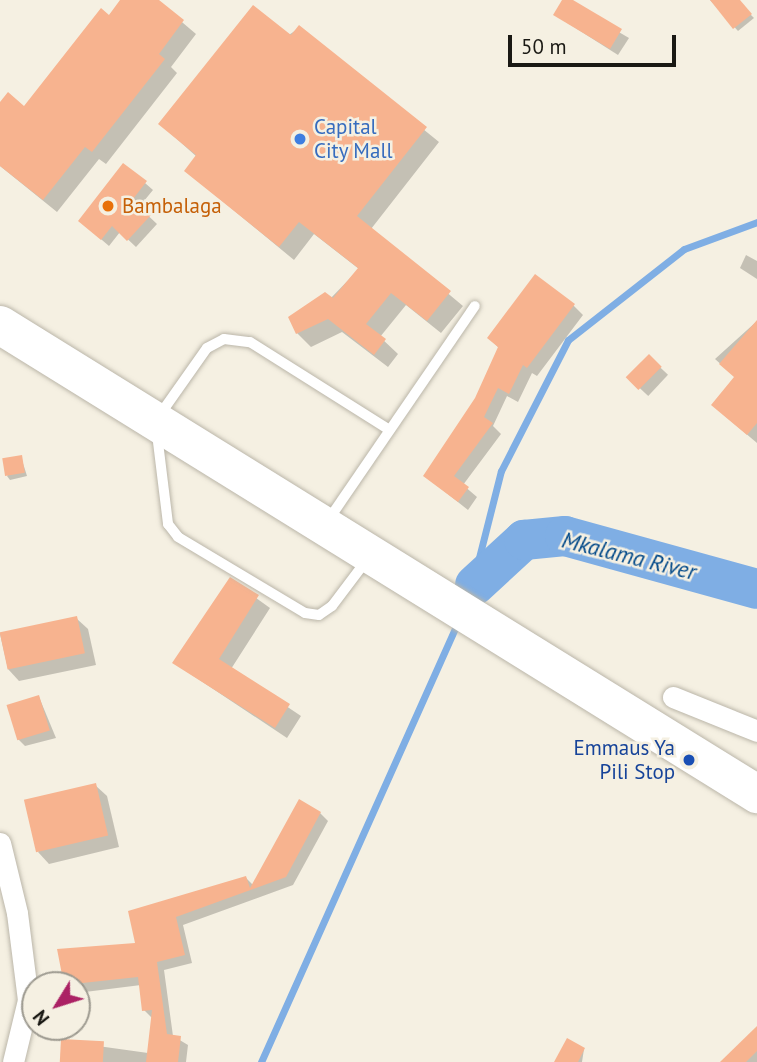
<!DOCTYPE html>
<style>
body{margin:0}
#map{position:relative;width:757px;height:1062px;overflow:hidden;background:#f5f0e2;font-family:"PT Sans",sans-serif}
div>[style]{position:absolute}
.shadow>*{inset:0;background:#0003;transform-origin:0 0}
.stream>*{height:7px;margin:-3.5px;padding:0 3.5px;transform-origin:3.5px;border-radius:3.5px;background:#7faee4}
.river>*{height:40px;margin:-20px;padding:0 20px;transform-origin:20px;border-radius:20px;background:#7faee4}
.building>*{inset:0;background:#f7b38f;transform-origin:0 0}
.roads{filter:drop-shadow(0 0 2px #bbb6a9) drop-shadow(0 0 2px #bbb6a9)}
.lane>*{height:10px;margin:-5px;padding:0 5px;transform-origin:5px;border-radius:5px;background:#fff}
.street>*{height:21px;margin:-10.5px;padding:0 10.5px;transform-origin:10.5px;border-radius:10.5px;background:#fff}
.highway>*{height:38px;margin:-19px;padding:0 19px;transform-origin:19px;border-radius:19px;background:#fff}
.dots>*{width:19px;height:19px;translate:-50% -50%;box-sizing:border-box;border:4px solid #f5f0e2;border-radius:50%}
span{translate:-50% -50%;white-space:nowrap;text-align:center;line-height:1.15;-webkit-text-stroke:5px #f5f0e2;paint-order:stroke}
.shop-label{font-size:21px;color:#366cbe}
.left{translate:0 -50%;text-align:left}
.food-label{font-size:21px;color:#c56008}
.transit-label{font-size:21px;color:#164399}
.right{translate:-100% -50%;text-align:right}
.water-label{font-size:23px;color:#004888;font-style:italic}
.north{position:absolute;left:21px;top:971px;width:70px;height:70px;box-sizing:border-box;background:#f5f0e2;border:2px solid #9d9a90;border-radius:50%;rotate:232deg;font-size:19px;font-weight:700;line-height:28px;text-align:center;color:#1a1914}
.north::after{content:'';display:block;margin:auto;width:24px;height:32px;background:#ab2164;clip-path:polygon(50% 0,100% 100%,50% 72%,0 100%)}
.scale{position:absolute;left:508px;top:35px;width:168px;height:32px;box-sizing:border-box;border:4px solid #1a1914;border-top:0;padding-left:9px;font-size:21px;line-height:24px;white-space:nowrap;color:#1a1914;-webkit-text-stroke:5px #f5f0e2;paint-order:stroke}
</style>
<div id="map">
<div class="shadow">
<i style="clip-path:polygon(123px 0,156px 0,196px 34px,171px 67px,177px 73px,106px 164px,99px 159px,57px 212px,0 166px,0 105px,25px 108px)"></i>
<i style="clip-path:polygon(564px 0,629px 38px,618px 55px,555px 15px)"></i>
<i style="clip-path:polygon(710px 0,736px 0,754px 18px,738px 31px)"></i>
<i style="clip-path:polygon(299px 28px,439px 142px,371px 229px,463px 306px,441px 333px,406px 305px,380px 337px,398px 354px,388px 367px,342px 332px,311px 347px,297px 333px,359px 269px,314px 234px,294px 260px,186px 171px,197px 157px,160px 124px)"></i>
<i style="clip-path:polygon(145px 183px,153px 190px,139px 207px,157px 224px,136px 247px,120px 232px,109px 246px,88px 228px)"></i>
<i style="clip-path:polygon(746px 255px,757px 261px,757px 279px,740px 268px)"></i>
<i style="clip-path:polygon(573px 305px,583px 315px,537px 376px,532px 373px,518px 402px,507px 396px,493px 426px,501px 434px,463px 485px,477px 497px,468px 510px,425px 476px,476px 399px,499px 348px,489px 338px)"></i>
<i style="clip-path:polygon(757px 321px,757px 443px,725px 416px,736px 378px,715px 359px)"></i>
<i style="left:649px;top:357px;width:26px;height:29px;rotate:43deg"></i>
<i style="clip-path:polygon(21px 457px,27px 476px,10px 480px,7px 476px)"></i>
<i style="clip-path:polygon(231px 580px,270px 608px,231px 669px,301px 716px,287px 738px,174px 663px)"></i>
<i style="clip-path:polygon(76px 618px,88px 629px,96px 665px,19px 681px,8px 669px,0 634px)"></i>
<i style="clip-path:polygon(39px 697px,56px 738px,25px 746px,17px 738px)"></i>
<i style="clip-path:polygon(95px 785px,107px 796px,119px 847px,49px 864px,38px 852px)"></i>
<i style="clip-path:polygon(320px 813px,328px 821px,293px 885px,183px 925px,192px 963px,164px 970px,173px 1036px,188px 1045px,186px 1062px,62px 1062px,62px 1041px,148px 1053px,152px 1018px,144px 1010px,141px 985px,77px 993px,77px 985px,66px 985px,59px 951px,137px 945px,130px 912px,246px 878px,254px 886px)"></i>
<i style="clip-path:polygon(584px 1049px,582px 1062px,558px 1062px)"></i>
<i style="clip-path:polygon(757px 1049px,757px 1062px,738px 1062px)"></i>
</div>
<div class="stream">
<i style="left:468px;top:601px;width:134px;rotate:-75.8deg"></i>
<i style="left:501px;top:471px;width:147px;rotate:-62.9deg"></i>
<i style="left:568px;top:340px;width:147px;rotate:-38.1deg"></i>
<i style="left:684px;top:249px;width:78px;rotate:-20.3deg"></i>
<i style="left:261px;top:1062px;width:483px;rotate:-65.9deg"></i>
</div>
<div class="river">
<i style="left:475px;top:585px;width:67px;rotate:-42.6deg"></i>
<i style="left:524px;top:540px;width:41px;rotate:-5.6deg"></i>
<i style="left:565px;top:536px;width:199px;rotate:15.4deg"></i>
</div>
<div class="building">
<i style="clip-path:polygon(120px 0,159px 0,184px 20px,159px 54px,165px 59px,92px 152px,85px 147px,43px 200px,0 166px,0 102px,8px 92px,24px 106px,101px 8px,109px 15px)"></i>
<i style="clip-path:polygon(562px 0,573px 0,622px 29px,610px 49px,553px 15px)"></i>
<i style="clip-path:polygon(710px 0,740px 0,752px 14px,733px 29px)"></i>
<i style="clip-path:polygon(253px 5px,291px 35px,299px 25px,427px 127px,357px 216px,451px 291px,427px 321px,391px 293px,366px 324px,386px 339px,374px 355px,328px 319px,296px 334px,288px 317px,325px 292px,333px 298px,358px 268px,299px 222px,279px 247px,184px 171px,196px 155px,158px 124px)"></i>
<i style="clip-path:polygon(123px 163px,147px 181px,133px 199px,151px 215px,127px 241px,112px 226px,101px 240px,78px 221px)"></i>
<i style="clip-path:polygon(535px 274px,575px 304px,527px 368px,523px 365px,509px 394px,498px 388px,484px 417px,493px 423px,454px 476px,469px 487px,458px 502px,423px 476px,475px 398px,498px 347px,487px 338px)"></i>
<i style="clip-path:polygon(757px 320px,757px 423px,747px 435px,711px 405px,734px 377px,719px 364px)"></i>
<i style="left:649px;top:354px;width:18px;height:33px;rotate:45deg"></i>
<i style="left:22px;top:455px;width:18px;height:20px;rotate:81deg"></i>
<i style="clip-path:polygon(230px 577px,259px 595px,219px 659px,290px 704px,275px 728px,172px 663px)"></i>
<i style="left:77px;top:616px;width:38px;height:79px;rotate:78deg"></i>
<i style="left:39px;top:695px;width:37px;height:34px;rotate:73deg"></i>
<i style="left:96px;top:783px;width:54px;height:74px;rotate:77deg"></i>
<i style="clip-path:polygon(299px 799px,321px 812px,286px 877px,176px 917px,185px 955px,157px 962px,167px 1034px,181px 1036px,178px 1062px,146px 1062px,152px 1010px,142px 1011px,138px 977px,64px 985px,57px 949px,135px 943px,128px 911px,246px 876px,250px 888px)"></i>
<i style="clip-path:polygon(757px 1026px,757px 1051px,746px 1062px,720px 1062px)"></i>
<i style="clip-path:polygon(567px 1038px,585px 1048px,578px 1062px,554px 1062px)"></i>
<i style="left:61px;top:1039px;width:43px;height:23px;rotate:3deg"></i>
</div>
<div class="roads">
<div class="lane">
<i style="left:159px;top:416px;width:83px;rotate:-54.8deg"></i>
<i style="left:207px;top:348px;width:19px;rotate:-28deg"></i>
<i style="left:224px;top:339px;width:26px;rotate:7deg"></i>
<i style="left:250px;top:342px;width:165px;rotate:32.2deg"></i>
<i style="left:157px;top:434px;width:91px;rotate:83deg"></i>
<i style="left:168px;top:524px;width:16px;rotate:52deg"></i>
<i style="left:178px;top:537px;width:148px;rotate:30.9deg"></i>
<i style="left:305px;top:613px;width:14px;rotate:8deg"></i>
<i style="left:319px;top:615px;width:16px;rotate:-35deg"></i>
<i style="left:332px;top:606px;width:56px;rotate:-52.9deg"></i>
<i style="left:329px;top:519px;width:258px;rotate:-55.6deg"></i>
</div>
<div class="street">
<i style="left:673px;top:697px;width:91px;rotate:22deg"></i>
<i style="left:0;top:843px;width:72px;rotate:76.3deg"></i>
<i style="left:17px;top:913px;width:88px;rotate:82.8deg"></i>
<i style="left:28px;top:1000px;width:64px;rotate:103.6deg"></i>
</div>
<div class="highway">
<i style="left:0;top:325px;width:891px;rotate:31.78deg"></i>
</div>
</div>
<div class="dots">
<i style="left:300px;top:139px;background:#3f7fe0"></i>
<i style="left:108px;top:206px;background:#e8710a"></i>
<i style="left:689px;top:760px;background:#1a4fb4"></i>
</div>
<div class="shop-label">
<span class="left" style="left:314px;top:139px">Capital<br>City Mall</span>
</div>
<div class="food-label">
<span class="left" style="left:122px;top:206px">Bambalaga</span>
</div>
<div class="transit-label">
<span class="right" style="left:675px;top:760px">Emmaus Ya<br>Pili Stop</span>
</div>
<div class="water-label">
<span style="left:629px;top:556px;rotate:14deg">Mkalama River</span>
</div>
<div class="north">N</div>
<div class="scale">50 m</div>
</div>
